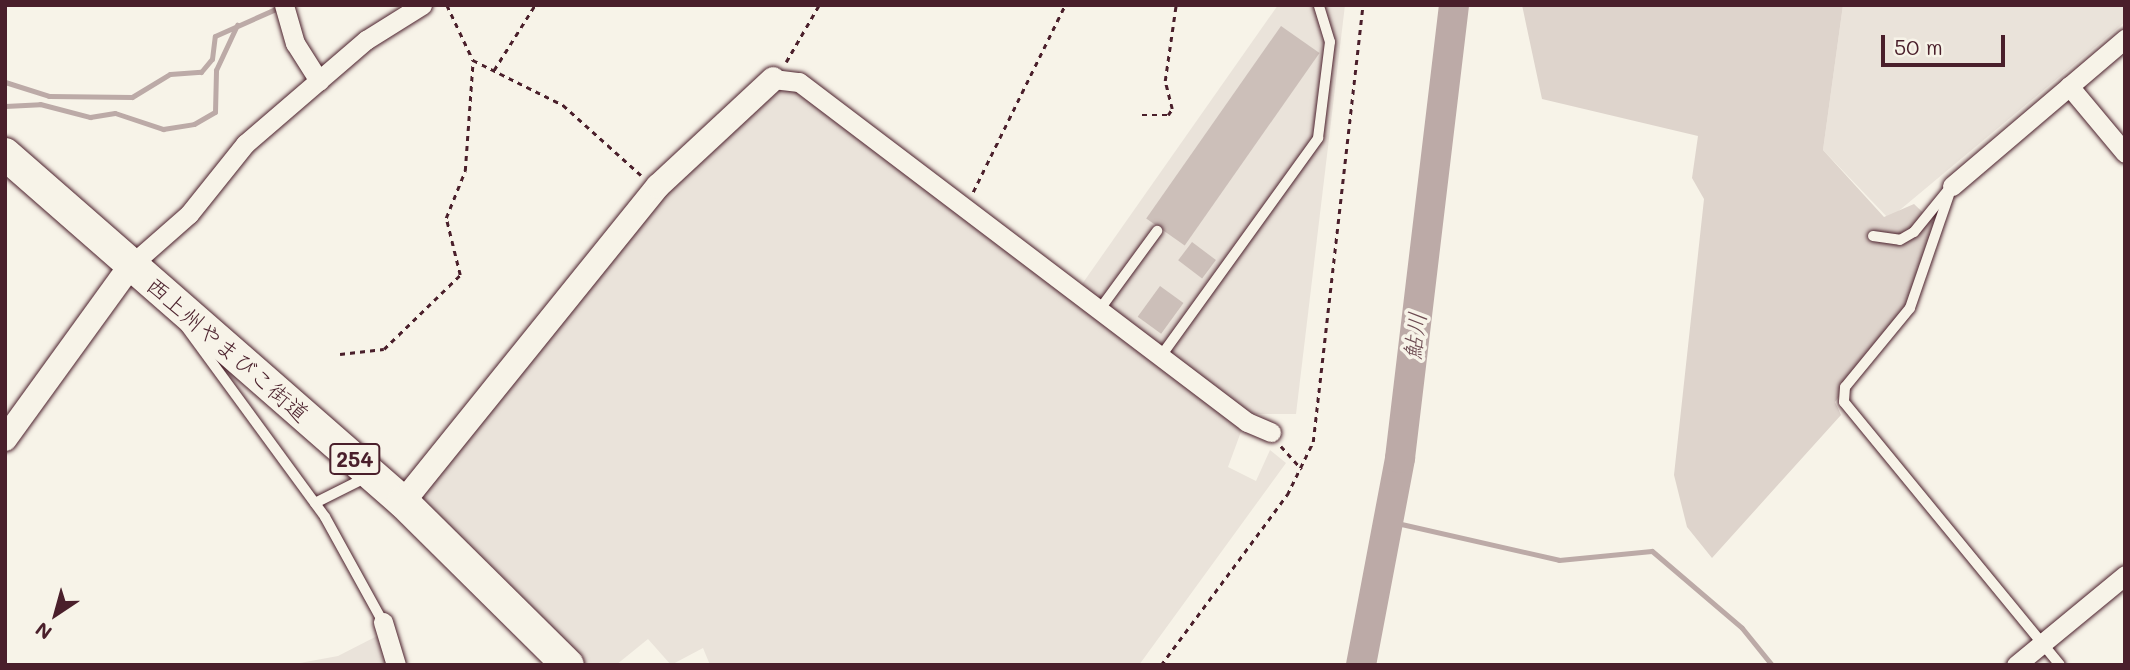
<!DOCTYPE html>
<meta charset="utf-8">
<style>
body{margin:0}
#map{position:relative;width:2130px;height:670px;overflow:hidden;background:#f7f3e8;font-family:Mali,"Klee One",sans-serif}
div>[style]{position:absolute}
.built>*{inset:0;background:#eae3da}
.green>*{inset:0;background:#ded4cc}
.stream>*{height:5px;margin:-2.5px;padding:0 2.5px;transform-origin:2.5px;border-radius:2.5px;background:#bcaaa7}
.river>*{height:30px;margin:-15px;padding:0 15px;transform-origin:15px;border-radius:15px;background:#bcaaa7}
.building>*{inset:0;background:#ccbfb9;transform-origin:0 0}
.path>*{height:2.5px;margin-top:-1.25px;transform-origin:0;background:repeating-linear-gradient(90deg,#4a1f2b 0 5px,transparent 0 10px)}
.roads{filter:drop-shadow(0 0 2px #4a1f2b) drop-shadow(0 0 2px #4a1f2b)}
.service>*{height:10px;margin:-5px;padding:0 5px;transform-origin:5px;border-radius:5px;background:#f7f3e8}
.minor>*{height:19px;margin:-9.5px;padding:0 9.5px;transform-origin:9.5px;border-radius:9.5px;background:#f7f3e8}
.tertiary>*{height:24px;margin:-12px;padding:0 12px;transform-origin:12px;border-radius:12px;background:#f7f3e8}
.trunk>*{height:32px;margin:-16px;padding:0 16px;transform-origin:16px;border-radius:16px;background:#f7f3e8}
span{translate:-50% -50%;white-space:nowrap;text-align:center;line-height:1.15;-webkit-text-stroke:7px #f7f3e8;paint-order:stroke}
.shield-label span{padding:2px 5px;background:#f7f3e8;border:2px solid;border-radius:5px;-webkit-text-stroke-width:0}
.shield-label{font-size:21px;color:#4a1f2b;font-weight:700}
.street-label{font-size:23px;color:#4a1f2b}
.water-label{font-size:24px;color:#6c4950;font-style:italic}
.frame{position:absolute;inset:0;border:7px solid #4a1f2b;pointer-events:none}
.north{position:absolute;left:21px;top:579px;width:70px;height:70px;-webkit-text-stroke:5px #f7f3e8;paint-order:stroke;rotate:216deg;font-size:19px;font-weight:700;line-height:28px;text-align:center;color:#4a1f2b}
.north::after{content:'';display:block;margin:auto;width:24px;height:32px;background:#4a1f2b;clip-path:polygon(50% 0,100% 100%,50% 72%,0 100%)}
.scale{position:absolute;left:1881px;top:35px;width:124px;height:32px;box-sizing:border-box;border:4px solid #4a1f2b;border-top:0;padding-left:9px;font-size:21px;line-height:24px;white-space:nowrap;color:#4a1f2b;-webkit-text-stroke:5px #f7f3e8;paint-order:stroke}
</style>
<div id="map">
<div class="built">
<i style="clip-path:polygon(1278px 5px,1345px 5px,1296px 414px,1250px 414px,1080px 287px)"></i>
<i style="clip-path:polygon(1843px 5px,2125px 5px,2125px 22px,1889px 219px,1823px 150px)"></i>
<i style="clip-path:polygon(797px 87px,1242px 429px,1228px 467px,1256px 481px,1270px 450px,1286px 463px,1139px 665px,710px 665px,703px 648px,671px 665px,648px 639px,616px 665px,584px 665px,424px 506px,422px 493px,672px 184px,777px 88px)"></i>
<i style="clip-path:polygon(379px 635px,387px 665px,289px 665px,338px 656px)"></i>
</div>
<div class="green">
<i style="clip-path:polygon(1522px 5px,1843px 5px,1823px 150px,1884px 217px,1914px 204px,1936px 225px,1906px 304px,1835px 402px,1841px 415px,1712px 558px,1687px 527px,1674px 475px,1704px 199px,1692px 178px,1698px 136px,1542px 99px)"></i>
</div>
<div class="stream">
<i style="left:5px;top:82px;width:46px;rotate:17.7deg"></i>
<i style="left:49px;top:96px;width:83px;rotate:0.7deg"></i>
<i style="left:132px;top:97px;width:44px;rotate:-31.2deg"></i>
<i style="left:170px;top:74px;width:31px;rotate:-4deg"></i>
<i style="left:201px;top:72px;width:17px;rotate:-50deg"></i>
<i style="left:212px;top:59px;width:23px;rotate:-83deg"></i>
<i style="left:215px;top:36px;width:71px;rotate:-24deg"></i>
<i style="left:5px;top:106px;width:35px;rotate:-3deg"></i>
<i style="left:40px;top:104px;width:52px;rotate:14.6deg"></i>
<i style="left:90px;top:117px;width:25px;rotate:-9deg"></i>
<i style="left:115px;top:113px;width:51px;rotate:18.4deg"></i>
<i style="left:163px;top:129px;width:31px;rotate:-9deg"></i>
<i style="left:194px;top:124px;width:24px;rotate:-30deg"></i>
<i style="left:215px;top:112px;width:42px;rotate:-88.6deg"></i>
<i style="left:216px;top:70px;width:50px;rotate:-65deg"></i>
<i style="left:1388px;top:521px;width:175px;rotate:12.8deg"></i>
<i style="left:1559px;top:560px;width:93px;rotate:-5.5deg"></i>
<i style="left:1652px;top:551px;width:118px;rotate:40.5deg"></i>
<i style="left:1742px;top:628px;width:48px;rotate:51deg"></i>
</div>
<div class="river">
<i style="left:1361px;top:665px;width:211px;rotate:-79.3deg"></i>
<i style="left:1400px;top:458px;width:456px;rotate:-83.2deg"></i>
</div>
<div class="building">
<i style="left:1281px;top:26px;width:47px;height:235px;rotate:35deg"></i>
<i style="left:1192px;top:242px;width:30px;height:23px;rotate:37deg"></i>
<i style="left:1160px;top:286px;width:29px;height:38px;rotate:36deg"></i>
</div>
<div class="path">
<i style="left:447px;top:5px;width:61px;rotate:64.7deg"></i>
<i style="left:473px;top:60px;width:101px;rotate:26.6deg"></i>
<i style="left:563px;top:105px;width:105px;rotate:41.9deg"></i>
<i style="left:786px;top:62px;width:66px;rotate:-59.9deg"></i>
<i style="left:494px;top:70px;width:77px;rotate:-57.8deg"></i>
<i style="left:1142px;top:115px;width:26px"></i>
<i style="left:1168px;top:115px;width:7px;rotate:-56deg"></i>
<i style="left:1172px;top:109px;width:29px;rotate:-104deg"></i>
<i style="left:1165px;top:81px;width:77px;rotate:-81.8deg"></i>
<i style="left:973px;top:192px;width:208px;rotate:-63.8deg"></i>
<i style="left:340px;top:354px;width:44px;rotate:-6.5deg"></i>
<i style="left:384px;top:349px;width:106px;rotate:-44.2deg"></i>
<i style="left:460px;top:275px;width:59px;rotate:-103.8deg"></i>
<i style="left:446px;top:218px;width:51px;rotate:-68deg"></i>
<i style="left:465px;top:171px;width:111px;rotate:-85.9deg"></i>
<i style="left:1281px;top:446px;width:31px;rotate:48deg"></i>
<i style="left:1161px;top:665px;width:212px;rotate:-53.5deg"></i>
<i style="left:1287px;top:495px;width:59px;rotate:-63.9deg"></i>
<i style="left:1313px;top:442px;width:440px;rotate:-83.5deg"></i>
</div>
<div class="roads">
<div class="service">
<i style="left:1952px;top:186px;width:129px;rotate:109deg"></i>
<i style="left:1910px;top:308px;width:102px;rotate:129.4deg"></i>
<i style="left:1845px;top:387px;width:15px;rotate:94deg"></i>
<i style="left:1844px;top:402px;width:340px;rotate:50.6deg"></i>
<i style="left:1873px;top:236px;width:27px;rotate:8deg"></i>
<i style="left:1900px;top:240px;width:16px;rotate:-30deg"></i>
<i style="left:1914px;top:232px;width:55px;rotate:-50.9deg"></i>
<i style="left:1100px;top:309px;width:97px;rotate:-53.8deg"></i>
<i style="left:186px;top:327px;width:235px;rotate:53.8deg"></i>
<i style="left:325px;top:517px;width:120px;rotate:61.1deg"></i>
<i style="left:1161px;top:356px;width:269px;rotate:-54.2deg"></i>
<i style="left:1318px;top:138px;width:97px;rotate:-82.9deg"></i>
<i style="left:1330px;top:42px;width:39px;rotate:-107deg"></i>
<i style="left:315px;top:503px;width:58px;rotate:-26.6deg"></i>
</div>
<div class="minor">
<i style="left:284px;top:5px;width:40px;rotate:74deg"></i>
<i style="left:295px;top:43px;width:45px;rotate:57.7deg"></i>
<i style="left:773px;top:79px;width:26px;rotate:7deg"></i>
<i style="left:799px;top:82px;width:562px;rotate:37.2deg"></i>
<i style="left:1247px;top:422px;width:26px;rotate:23deg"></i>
<i style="left:2069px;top:86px;width:87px;rotate:50.1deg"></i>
<i style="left:1952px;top:186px;width:227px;rotate:-40.4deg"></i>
<i style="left:131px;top:265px;width:77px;rotate:-41.3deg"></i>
<i style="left:189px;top:214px;width:90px;rotate:-51.3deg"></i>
<i style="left:245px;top:144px;width:160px;rotate:-40.7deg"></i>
<i style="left:366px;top:40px;width:66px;rotate:-32deg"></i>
<i style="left:383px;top:622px;width:45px;rotate:73.2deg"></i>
<i style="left:2016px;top:665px;width:141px;rotate:-39.5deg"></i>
</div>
<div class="tertiary">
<i style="left:5px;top:439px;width:215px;rotate:-54.1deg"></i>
<i style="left:403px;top:502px;width:406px;rotate:-51.1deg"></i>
<i style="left:658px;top:186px;width:157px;rotate:-42.9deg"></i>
</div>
<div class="trunk">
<i style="left:5px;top:154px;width:529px;rotate:41.17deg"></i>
<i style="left:403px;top:502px;width:232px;rotate:44.7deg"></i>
</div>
</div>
<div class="shield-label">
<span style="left:355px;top:459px">254</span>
</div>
<div class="street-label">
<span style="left:228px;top:349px;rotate:41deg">西上州やまびこ街道</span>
</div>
<div class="water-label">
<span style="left:1414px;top:336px;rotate:-83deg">鮎川</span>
</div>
<div class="frame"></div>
<div class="north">N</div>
<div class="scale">50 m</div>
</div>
